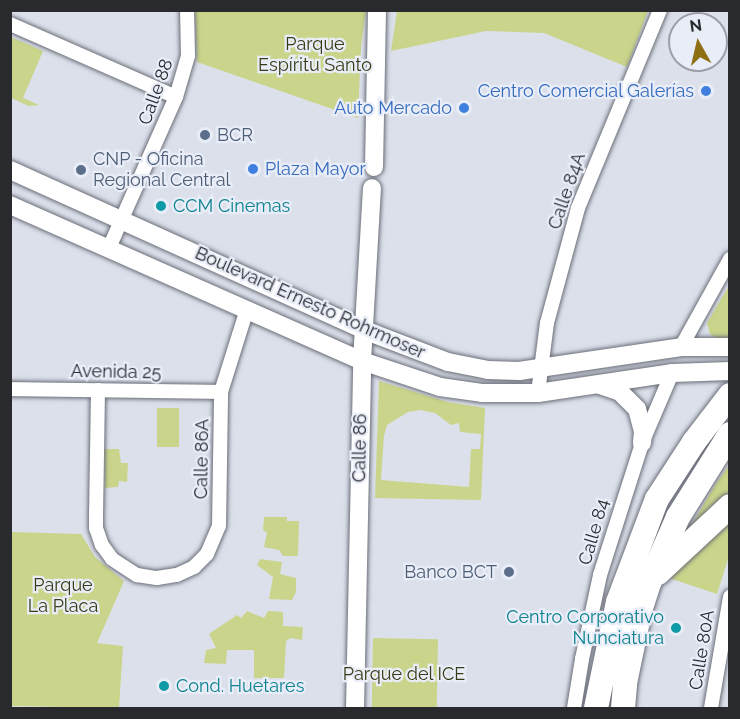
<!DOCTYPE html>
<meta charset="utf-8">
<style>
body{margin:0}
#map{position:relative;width:740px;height:719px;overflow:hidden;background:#dce0eb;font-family:Raleway,sans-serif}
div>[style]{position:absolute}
.green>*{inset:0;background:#cad58b;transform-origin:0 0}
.roads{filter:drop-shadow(0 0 2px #6a6e78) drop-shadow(0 0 2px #6a6e78)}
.street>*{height:14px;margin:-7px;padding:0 7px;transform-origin:7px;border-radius:7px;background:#fff}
.secondary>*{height:18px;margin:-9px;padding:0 9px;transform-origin:9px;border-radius:9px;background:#fff}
.highway>*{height:24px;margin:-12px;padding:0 12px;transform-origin:12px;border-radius:12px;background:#fff}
.dots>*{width:16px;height:16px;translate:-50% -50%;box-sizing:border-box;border:3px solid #e9edf8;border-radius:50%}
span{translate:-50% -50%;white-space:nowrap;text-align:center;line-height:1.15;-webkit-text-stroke:4.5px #e9edf8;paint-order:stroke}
.park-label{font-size:18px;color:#373c16}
.shop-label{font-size:18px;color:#366cbe}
.right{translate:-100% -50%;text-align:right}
.left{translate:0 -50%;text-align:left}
.street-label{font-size:18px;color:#282a2e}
.service-label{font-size:18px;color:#4e5e75}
.culture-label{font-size:18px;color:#0d838f}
.frame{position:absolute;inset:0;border:12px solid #282a2e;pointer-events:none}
.north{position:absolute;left:668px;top:12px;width:60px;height:60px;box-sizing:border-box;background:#e9edf8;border:2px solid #9c9fa7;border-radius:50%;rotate:352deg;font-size:16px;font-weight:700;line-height:24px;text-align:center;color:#282a2e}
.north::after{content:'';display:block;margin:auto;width:21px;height:27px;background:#8e6f13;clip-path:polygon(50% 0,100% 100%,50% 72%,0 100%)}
</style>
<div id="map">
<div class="green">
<i style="clip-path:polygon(195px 11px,366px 11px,361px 47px,358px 118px,197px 62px)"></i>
<i style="clip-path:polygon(397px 11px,397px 10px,648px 11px,627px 67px,544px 33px,486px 31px,391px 51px)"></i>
<i style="clip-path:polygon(11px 37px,43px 51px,23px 98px,39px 105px,29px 106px,11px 98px)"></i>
<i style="clip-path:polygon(729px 286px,729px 340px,716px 338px,710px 334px,707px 323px)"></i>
<i style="clip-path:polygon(evenodd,379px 381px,448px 402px,485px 408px,481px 500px,375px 498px,379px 381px,420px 410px,435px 413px,451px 425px,459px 423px,460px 432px,481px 434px,480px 449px,471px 449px,469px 487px,381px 480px,384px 436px,387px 425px,408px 412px,420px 410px)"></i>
<i style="left:157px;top:408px;width:22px;height:39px"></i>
<i style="clip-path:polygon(104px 449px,119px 449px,121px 463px,128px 463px,127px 482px,119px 481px,118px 487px,105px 488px)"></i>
<i style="clip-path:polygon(729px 465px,729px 500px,678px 548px,715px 485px)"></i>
<i style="clip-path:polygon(264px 517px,287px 517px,287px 521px,299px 521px,298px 556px,283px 556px,279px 550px,264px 547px,267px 533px,263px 530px)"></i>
<i style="clip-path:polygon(729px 520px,729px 556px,717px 594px,669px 578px)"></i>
<i style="clip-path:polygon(11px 532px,81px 534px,95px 557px,124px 581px,97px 643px,123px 646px,119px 708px,11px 706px)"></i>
<i style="clip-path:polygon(260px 559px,282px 562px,280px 574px,296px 578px,296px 592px,292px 600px,269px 599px,273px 577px,257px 565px)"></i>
<i style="clip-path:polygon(247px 611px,264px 618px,268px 611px,283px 612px,283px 626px,303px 627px,302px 640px,291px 638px,286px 641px,284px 678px,254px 678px,254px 650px,227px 650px,226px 664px,204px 663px,206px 650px,216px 648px,209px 634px,237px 615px,241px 618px)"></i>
<i style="left:373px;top:638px;width:65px;height:70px;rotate:1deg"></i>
</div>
<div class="roads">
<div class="street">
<i style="left:10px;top:24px;width:181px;rotate:23.7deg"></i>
<i style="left:109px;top:248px;width:165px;rotate:-66.1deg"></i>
<i style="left:176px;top:97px;width:43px;rotate:-73.7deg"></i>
<i style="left:188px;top:56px;width:46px;rotate:-91.2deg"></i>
<i style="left:681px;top:347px;width:101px;rotate:-60.9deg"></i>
<i style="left:10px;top:389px;width:211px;rotate:0.8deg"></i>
<i style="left:98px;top:390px;width:121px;rotate:90.9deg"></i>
<i style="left:96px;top:511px;width:17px;rotate:90deg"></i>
<i style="left:96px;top:528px;width:18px;rotate:71deg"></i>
<i style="left:102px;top:545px;width:17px;rotate:54deg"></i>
<i style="left:112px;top:559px;width:30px;rotate:33deg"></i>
<i style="left:137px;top:575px;width:20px;rotate:9deg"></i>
<i style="left:157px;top:578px;width:20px;rotate:-9deg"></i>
<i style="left:177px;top:575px;width:19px;rotate:-25deg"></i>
<i style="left:194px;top:567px;width:18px;rotate:-45deg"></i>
<i style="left:207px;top:554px;width:30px;rotate:-67deg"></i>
<i style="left:219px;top:526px;width:134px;rotate:-89.1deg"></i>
<i style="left:221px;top:392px;width:87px;rotate:-72.6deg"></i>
<i style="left:538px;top:393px;width:71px;rotate:-82.7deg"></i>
<i style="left:547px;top:323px;width:119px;rotate:-74.9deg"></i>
<i style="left:578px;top:208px;width:214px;rotate:-67.5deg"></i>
<i style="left:574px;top:708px;width:50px;rotate:-80.7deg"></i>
<i style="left:582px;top:659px;width:86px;rotate:-77.9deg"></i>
<i style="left:600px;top:575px;width:139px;rotate:-72.3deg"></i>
<i style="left:642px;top:443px;width:76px;rotate:-66.8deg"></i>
<i style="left:711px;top:708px;width:113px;rotate:-80.3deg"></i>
</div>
<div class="secondary">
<i style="left:374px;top:167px;width:157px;rotate:-88.9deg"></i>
<i style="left:10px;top:170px;width:388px;rotate:24.3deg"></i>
<i style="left:364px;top:330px;width:90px;rotate:20.9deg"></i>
<i style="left:448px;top:362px;width:41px;rotate:11.3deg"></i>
<i style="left:488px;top:370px;width:31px;rotate:2deg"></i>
<i style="left:519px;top:371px;width:164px;rotate:-8.4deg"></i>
<i style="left:681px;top:347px;width:49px"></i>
<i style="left:10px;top:205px;width:385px;rotate:23.9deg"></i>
<i style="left:362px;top:361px;width:82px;rotate:18.4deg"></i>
<i style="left:440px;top:387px;width:42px;rotate:8.1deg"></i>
<i style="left:482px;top:393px;width:56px"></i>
<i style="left:538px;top:393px;width:135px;rotate:-8.5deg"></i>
<i style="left:672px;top:373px;width:58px;rotate:-2deg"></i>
<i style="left:600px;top:385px;width:21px;rotate:19deg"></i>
<i style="left:620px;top:392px;width:24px;rotate:45deg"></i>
<i style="left:637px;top:409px;width:23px;rotate:75deg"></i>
<i style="left:643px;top:431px;width:12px;rotate:95deg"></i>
<i style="left:355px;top:708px;width:347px;rotate:-88.8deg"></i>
<i style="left:362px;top:361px;width:173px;rotate:-86.7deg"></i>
</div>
<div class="highway">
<i style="left:658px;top:573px;width:98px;rotate:-42.9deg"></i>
<i style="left:596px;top:708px;width:108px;rotate:-78.3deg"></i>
<i style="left:618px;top:602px;width:110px;rotate:-69.3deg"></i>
<i style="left:657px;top:499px;width:68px;rotate:-57deg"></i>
<i style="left:694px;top:442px;width:59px;rotate:-52.5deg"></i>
<i style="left:623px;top:708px;width:25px;rotate:-85deg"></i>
<i style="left:625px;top:683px;width:74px;rotate:-78.2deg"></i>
<i style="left:640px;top:611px;width:32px;rotate:-72deg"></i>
<i style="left:650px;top:581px;width:70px;rotate:-66.4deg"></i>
<i style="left:678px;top:517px;width:98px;rotate:-57.9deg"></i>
</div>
</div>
<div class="dots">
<i style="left:706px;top:91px;background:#3f7fe0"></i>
<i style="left:464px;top:108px;background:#3f7fe0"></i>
<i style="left:205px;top:135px;background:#5c6f8a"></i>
<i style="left:253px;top:169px;background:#3f7fe0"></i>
<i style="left:81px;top:170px;background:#5c6f8a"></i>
<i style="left:161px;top:206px;background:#0f9aa8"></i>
<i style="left:509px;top:572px;background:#5c6f8a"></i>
<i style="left:676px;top:628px;background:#0f9aa8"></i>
<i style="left:164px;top:686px;background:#0f9aa8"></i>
</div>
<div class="park-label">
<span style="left:315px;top:55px">Parque<br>Espíritu Santo</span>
<span style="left:63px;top:596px">Parque<br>La Placa</span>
<span style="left:404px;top:674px">Parque del ICE</span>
</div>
<div class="shop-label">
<span class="right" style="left:694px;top:91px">Centro Comercial Galerías</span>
<span class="right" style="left:452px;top:108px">Auto Mercado</span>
<span class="left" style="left:265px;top:169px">Plaza Mayor</span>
</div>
<div class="street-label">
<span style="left:156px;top:92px;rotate:-70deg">Calle 88</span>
<span style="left:567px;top:191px;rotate:-71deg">Calle 84A</span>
<span style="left:310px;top:303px;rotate:24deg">Boulevard Ernesto Rohrmoser</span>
<span style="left:116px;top:372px;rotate:1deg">Avenida 25</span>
<span style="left:360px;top:448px;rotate:-89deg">Calle 86</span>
<span style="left:202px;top:459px;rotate:-89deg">Calle 86A</span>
<span style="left:594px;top:532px;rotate:-74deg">Calle 84</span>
<span style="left:702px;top:650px;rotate:-81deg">Calle 80A</span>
</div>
<div class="service-label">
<span class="left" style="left:217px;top:135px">BCR</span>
<span class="left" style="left:93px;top:170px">CNP - Oficina<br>Regional Central</span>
<span class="right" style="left:497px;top:572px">Banco BCT</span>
</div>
<div class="culture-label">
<span class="left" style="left:173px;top:206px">CCM Cinemas</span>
<span class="right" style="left:664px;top:628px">Centro Corporativo<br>Nunciatura</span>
<span class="left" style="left:176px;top:686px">Cond. Huetares</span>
</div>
<div class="frame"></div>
<div class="north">N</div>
</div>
